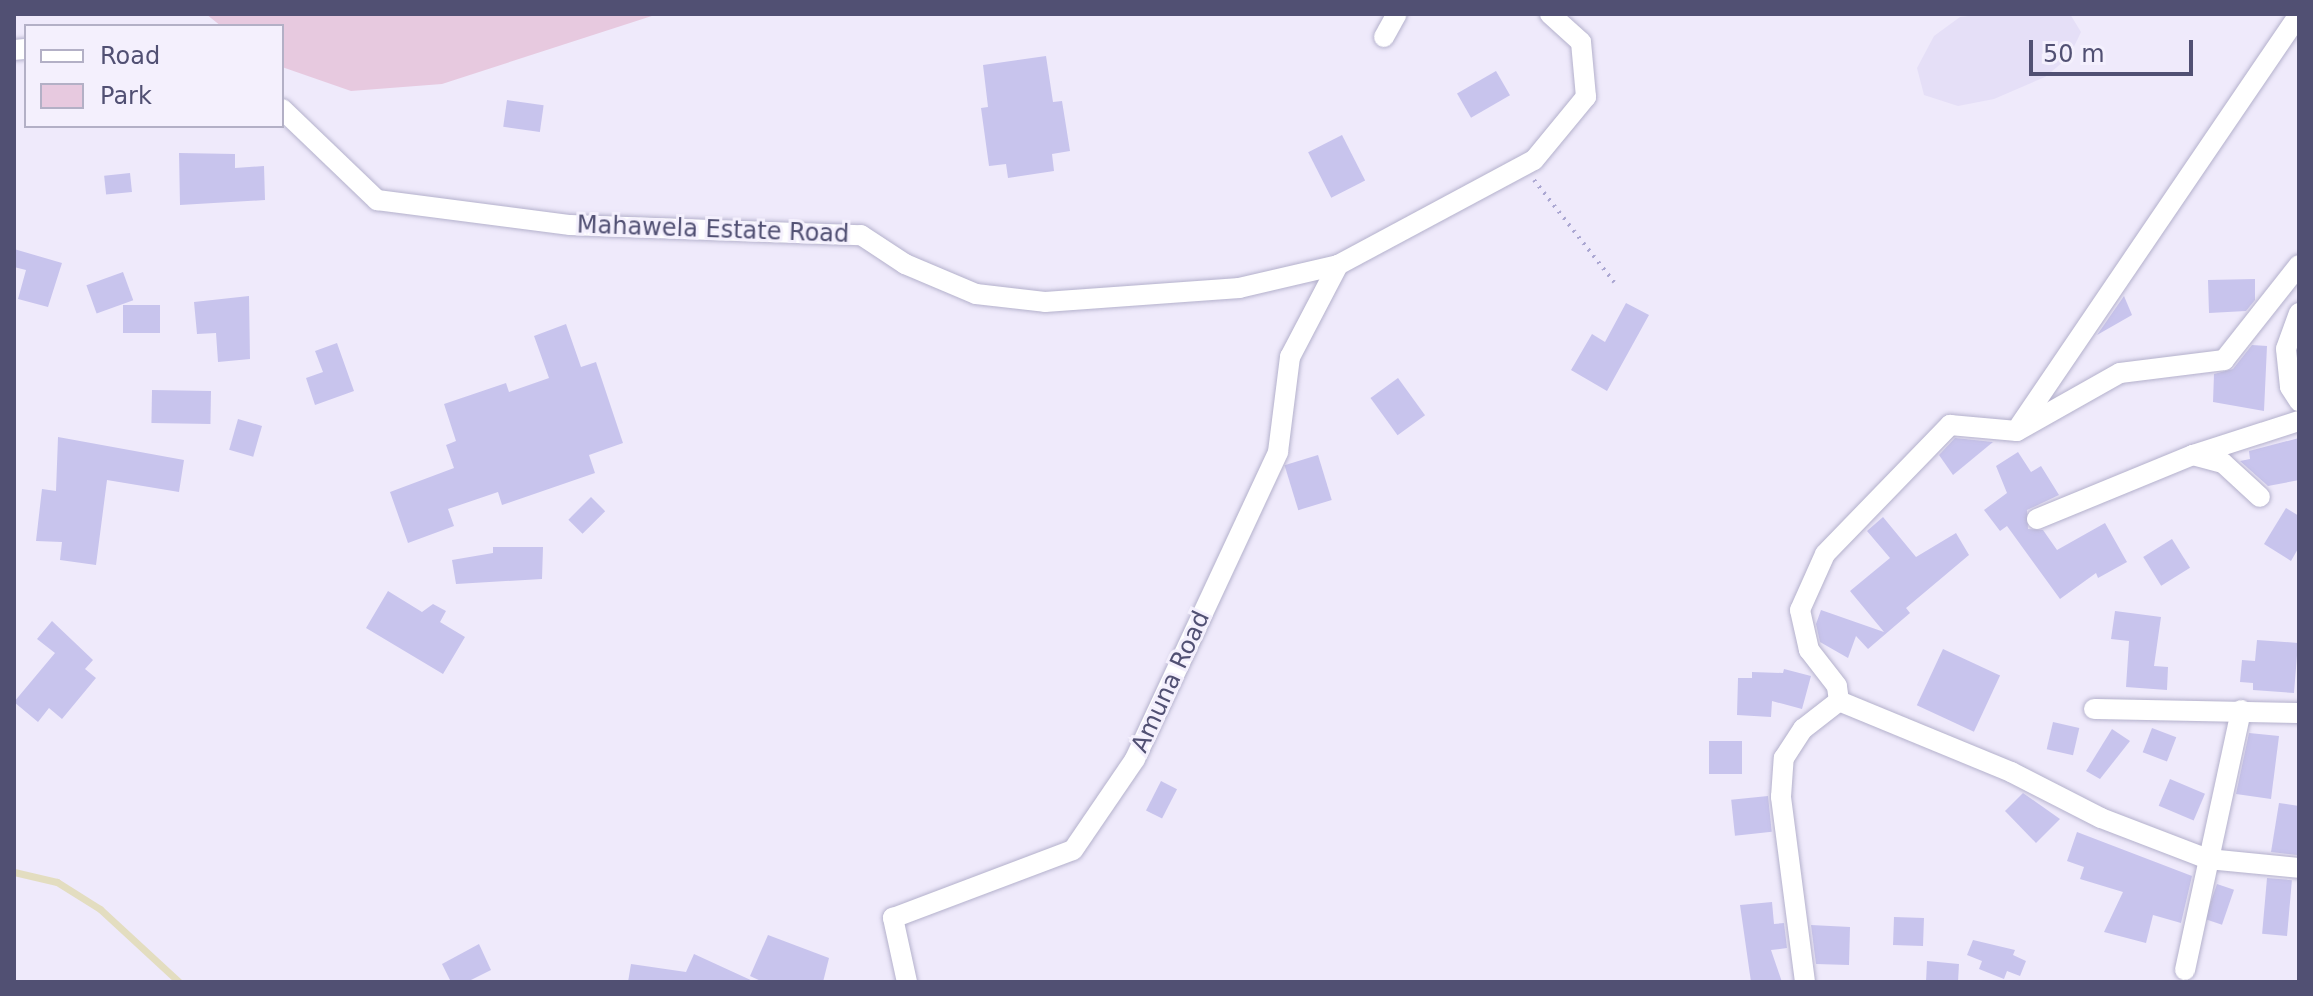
<!DOCTYPE html>
<style>
body{margin:0}
#map{position:relative;width:2313px;height:996px;overflow:hidden;background:#efeafb;font-family:"DejaVu Sans",sans-serif}
div>[style]{position:absolute}
.residential>*{inset:0;background:#e5dff7}
.green>*{inset:0;background:#e7c9df}
.stream>*{height:7px;margin:-3.5px;padding:0 3.5px;transform-origin:3.5px;border-radius:3.5px;background:#e3ddc0}
.building>*{inset:0;background:#c8c4ed;transform-origin:0 0}
.path>*{height:4px;margin-top:-2px;transform-origin:0;background:repeating-linear-gradient(90deg,#aba7d2 0 2px,transparent 0 8px)}
.roads{filter:drop-shadow(0 0 2px #b4b1cc) drop-shadow(0 0 2px #b4b1cc)}
.street>*{height:20px;margin:-10px;padding:0 10px;transform-origin:10px;border-radius:10px;background:#fff}
span{translate:-50% -50%;white-space:nowrap;text-align:center;line-height:1.15;-webkit-text-stroke:6px #f4f0fd;paint-order:stroke}
.street-label{font-size:24px;color:#515073}
.frame{position:absolute;inset:0;border:16px solid #515073;pointer-events:none}
.legend{position:absolute;left:24px;top:24px;width:260px;height:104px;box-sizing:border-box;background:#f4f0fd;border:2px solid #b3b0c6;margin:0;padding:10px 14px;list-style:none;font-size:24px;color:#515073}
.legend li{display:flex;align-items:center;gap:16px;height:40px}
.legend b{width:40px;border:2px solid #b3b0c6}
.scale{position:absolute;left:2029px;top:40px;width:164px;height:36px;box-sizing:border-box;border:4px solid #515073;border-top:0;padding-left:10px;font-size:24px;line-height:28px;white-space:nowrap;color:#515073;-webkit-text-stroke:6px #f4f0fd;paint-order:stroke}
</style>
<div id="map">
<div class="residential">
<i style="clip-path:polygon(1985px 14px,2070px 14px,2081px 32px,2069px 57px,2045px 77px,1994px 99px,1958px 106px,1924px 95px,1917px 68px,1934px 36px,1960px 17px)"></i>
</div>
<div class="green">
<i style="clip-path:polygon(206px 14px,658px 14px,442px 84px,351px 91px,282px 67px,282px 26px,221px 26px)"></i>
</div>
<div class="stream">
<i style="left:14px;top:872px;width:44px;rotate:13.1deg"></i>
<i style="left:57px;top:882px;width:51px;rotate:32.1deg"></i>
<i style="left:100px;top:909px;width:108px;rotate:42.7deg"></i>
</div>
<div class="building">
<i style="clip-path:polygon(1046px 56px,1053px 102px,1062px 101px,1070px 151px,1052px 154px,1054px 171px,1008px 178px,1006px 164px,989px 166px,981px 108px,988px 107px,983px 65px)"></i>
<i style="left:1496px;top:71px;width:28px;height:45px;rotate:60deg"></i>
<i style="left:507px;top:100px;width:37px;height:27px;rotate:8deg"></i>
<i style="left:1342px;top:135px;width:51px;height:38px;rotate:63deg"></i>
<i style="clip-path:polygon(179px 153px,235px 154px,235px 168px,264px 166px,265px 200px,180px 205px)"></i>
<i style="left:130px;top:173px;width:19px;height:26px;rotate:84deg"></i>
<i style="clip-path:polygon(14px 249px,62px 263px,48px 307px,18px 299px,26px 270px,14px 267px)"></i>
<i style="left:123px;top:272px;width:30px;height:39px;rotate:70deg"></i>
<i style="clip-path:polygon(2255px 279px,2255px 300px,2246px 311px,2209px 313px,2208px 280px)"></i>
<i style="clip-path:polygon(249px 296px,250px 359px,218px 362px,216px 333px,197px 334px,194px 302px)"></i>
<i style="clip-path:polygon(2124px 296px,2132px 315px,2097px 335px)"></i>
<i style="clip-path:polygon(1626px 303px,1649px 315px,1607px 391px,1571px 370px,1592px 334px,1605px 342px)"></i>
<i style="left:160px;top:305px;width:28px;height:37px;rotate:90deg"></i>
<i style="clip-path:polygon(566px 324px,581px 367px,596px 362px,623px 443px,589px 455px,595px 473px,502px 505px,498px 492px,448px 509px,454px 526px,408px 543px,390px 492px,454px 468px,446px 445px,456px 441px,444px 404px,506px 383px,509px 392px,549px 378px,534px 336px)"></i>
<i style="clip-path:polygon(337px 343px,354px 391px,315px 405px,306px 378px,323px 372px,315px 351px)"></i>
<i style="clip-path:polygon(2252px 345px,2267px 346px,2264px 411px,2213px 402px,2214px 374px,2233px 369px)"></i>
<i style="left:1398px;top:378px;width:46px;height:34px;rotate:54deg"></i>
<i style="left:152px;top:390px;width:59px;height:33px;rotate:1deg"></i>
<i style="left:238px;top:419px;width:25px;height:32px;rotate:16deg"></i>
<i style="clip-path:polygon(58px 437px,184px 460px,179px 492px,107px 480px,96px 565px,60px 560px,62px 542px,36px 541px,42px 489px,56px 491px)"></i>
<i style="clip-path:polygon(1955px 438px,1993px 442px,1953px 475px,1939px 455px)"></i>
<i style="clip-path:polygon(2299px 438px,2299px 480px,2268px 486px,2240px 461px,2250px 459px,2249px 451px)"></i>
<i style="clip-path:polygon(2018px 452px,2031px 472px,2041px 466px,2059px 495px,2027px 510px,2028px 529px,2043px 530px,2057px 550px,2105px 523px,2127px 562px,2098px 578px,2096px 573px,2060px 599px,2007px 526px,2000px 531px,1984px 510px,2007px 493px,1996px 466px)"></i>
<i style="left:1318px;top:455px;width:47px;height:35px;rotate:73deg"></i>
<i style="left:591px;top:497px;width:20px;height:32px;rotate:45deg"></i>
<i style="clip-path:polygon(2286px 508px,2299px 516px,2299px 547px,2291px 561px,2264px 544px)"></i>
<i style="clip-path:polygon(1883px 517px,1916px 557px,1956px 533px,1969px 555px,1906px 608px,1910px 613px,1868px 649px,1856px 636px,1848px 658px,1820px 642px,1816px 624px,1821px 610px,1884px 632px,1850px 591px,1890px 558px,1867px 531px)"></i>
<i style="left:2172px;top:539px;width:34px;height:34px;rotate:58deg"></i>
<i style="clip-path:polygon(493px 547px,543px 547px,542px 579px,456px 584px,452px 560px,493px 553px)"></i>
<i style="clip-path:polygon(388px 591px,422px 612px,433px 604px,446px 611px,440px 622px,465px 637px,443px 674px,366px 628px)"></i>
<i style="clip-path:polygon(2115px 611px,2161px 617px,2154px 666px,2168px 667px,2167px 690px,2126px 687px,2129px 641px,2111px 639px)"></i>
<i style="clip-path:polygon(52px 621px,93px 660px,85px 669px,96px 678px,62px 719px,49px 708px,38px 722px,14px 702px,55px 653px,37px 639px)"></i>
<i style="clip-path:polygon(2257px 640px,2298px 643px,2294px 693px,2253px 690px,2253px 683px,2240px 682px,2242px 660px,2255px 661px)"></i>
<i style="left:1943px;top:649px;width:63px;height:62px;rotate:25deg"></i>
<i style="clip-path:polygon(1784px 669px,1811px 676px,1802px 709px,1772px 701px,1771px 717px,1737px 715px,1738px 678px,1752px 678px,1752px 672px,1783px 673px)"></i>
<i style="left:2053px;top:722px;width:27px;height:28px;rotate:13deg"></i>
<i style="left:2152px;top:728px;width:26px;height:26px;rotate:21deg"></i>
<i style="clip-path:polygon(2112px 729px,2130px 741px,2100px 779px,2086px 771px)"></i>
<i style="clip-path:polygon(2249px 733px,2279px 736px,2271px 799px,2236px 794px)"></i>
<i style="left:1742px;top:741px;width:33px;height:33px;rotate:90deg"></i>
<i style="left:2170px;top:779px;width:38px;height:29px;rotate:23deg"></i>
<i style="left:1161px;top:781px;width:18px;height:33px;rotate:27deg"></i>
<i style="clip-path:polygon(2023px 793px,2060px 819px,2036px 843px,2005px 811px)"></i>
<i style="left:1768px;top:796px;width:36px;height:37px;rotate:84deg"></i>
<i style="clip-path:polygon(2279px 803px,2299px 806px,2297px 855px,2271px 852px)"></i>
<i style="clip-path:polygon(2077px 832px,2192px 876px,2181px 923px,2153px 915px,2146px 943px,2104px 932px,2123px 892px,2080px 879px,2084px 867px,2067px 861px)"></i>
<i style="left:2267px;top:878px;width:25px;height:56px;rotate:5deg"></i>
<i style="left:2217px;top:884px;width:18px;height:37px;rotate:19deg"></i>
<i style="clip-path:polygon(1772px 902px,1774px 924px,1784px 923px,1787px 948px,1771px 950px,1782px 982px,1751px 982px,1740px 905px)"></i>
<i style="left:1894px;top:917px;width:30px;height:28px;rotate:2deg"></i>
<i style="clip-path:polygon(1811px 925px,1850px 927px,1849px 965px,1816px 964px)"></i>
<i style="clip-path:polygon(768px 935px,829px 958px,823px 982px,763px 982px,750px 976px)"></i>
<i style="clip-path:polygon(1973px 940px,2015px 950px,2013px 955px,2026px 961px,2020px 976px,2007px 971px,2004px 979px,1979px 969px,1982px 961px,1967px 955px)"></i>
<i style="clip-path:polygon(479px 944px,491px 970px,467px 982px,451px 982px,442px 964px)"></i>
<i style="clip-path:polygon(694px 954px,755px 982px,628px 982px,631px 964px,686px 972px)"></i>
<i style="clip-path:polygon(1927px 961px,1959px 964px,1958px 982px,1926px 982px)"></i>
</div>
<div class="path">
<i style="left:1534px;top:180px;width:130px;rotate:51.9deg"></i>
</div>
<div class="roads">
<div class="street">
<i style="left:1384px;top:37px;width:26px;rotate:-61deg"></i>
<i style="left:14px;top:50px;width:12px;rotate:-5deg"></i>
<i style="left:282px;top:109px;width:132px;rotate:43.8deg"></i>
<i style="left:377px;top:200px;width:195px;rotate:7.4deg"></i>
<i style="left:570px;top:225px;width:291px;rotate:2deg"></i>
<i style="left:861px;top:235px;width:53px;rotate:33.4deg"></i>
<i style="left:905px;top:264px;width:77px;rotate:22.9deg"></i>
<i style="left:976px;top:294px;width:69px;rotate:6.6deg"></i>
<i style="left:1045px;top:302px;width:195px;rotate:-4.1deg"></i>
<i style="left:1239px;top:288px;width:102px;rotate:-13.1deg"></i>
<i style="left:1338px;top:265px;width:222px;rotate:-28.2deg"></i>
<i style="left:1534px;top:160px;width:82px;rotate:-50.5deg"></i>
<i style="left:1586px;top:97px;width:55px;rotate:-95.2deg"></i>
<i style="left:1581px;top:42px;width:42px;rotate:-137.9deg"></i>
<i style="left:2299px;top:313px;width:38px;rotate:110deg"></i>
<i style="left:2286px;top:349px;width:38px;rotate:84deg"></i>
<i style="left:2290px;top:387px;width:17px;rotate:57deg"></i>
<i style="left:2020px;top:425px;width:496px;rotate:-55.8deg"></i>
<i style="left:2193px;top:455px;width:31px;rotate:15deg"></i>
<i style="left:2223px;top:463px;width:50px;rotate:42.6deg"></i>
<i style="left:2037px;top:519px;width:169px;rotate:-22.3deg"></i>
<i style="left:2193px;top:455px;width:111px;rotate:-17.8deg"></i>
<i style="left:1839px;top:701px;width:186px;rotate:22.4deg"></i>
<i style="left:2011px;top:772px;width:101px;rotate:27.1deg"></i>
<i style="left:2101px;top:818px;width:115px;rotate:21deg"></i>
<i style="left:2208px;top:859px;width:91px;rotate:5.6deg"></i>
<i style="left:2094px;top:709px;width:205px;rotate:1.1deg"></i>
<i style="left:2185px;top:970px;width:266px;rotate:-77.8deg"></i>
<i style="left:907px;top:982px;width:66px;rotate:-102.3deg"></i>
<i style="left:893px;top:918px;width:192px;rotate:-20.7deg"></i>
<i style="left:1073px;top:850px;width:110px;rotate:-55.7deg"></i>
<i style="left:1135px;top:759px;width:339px;rotate:-65deg"></i>
<i style="left:1278px;top:452px;width:96px;rotate:-82.8deg"></i>
<i style="left:1290px;top:357px;width:104px;rotate:-62.4deg"></i>
<i style="left:1805px;top:982px;width:187px;rotate:-97.4deg"></i>
<i style="left:1781px;top:797px;width:39px;rotate:-86deg"></i>
<i style="left:1784px;top:758px;width:35px;rotate:-57deg"></i>
<i style="left:1803px;top:729px;width:46px;rotate:-37.9deg"></i>
<i style="left:1839px;top:701px;width:15px;rotate:-98deg"></i>
<i style="left:1837px;top:686px;width:46px;rotate:-127.9deg"></i>
<i style="left:1809px;top:650px;width:41px;rotate:-102.7deg"></i>
<i style="left:1800px;top:610px;width:61px;rotate:-65.9deg"></i>
<i style="left:1825px;top:554px;width:180px;rotate:-45.9deg"></i>
<i style="left:1950px;top:425px;width:67px;rotate:5.1deg"></i>
<i style="left:2017px;top:431px;width:118px;rotate:-29.4deg"></i>
<i style="left:2120px;top:373px;width:105px;rotate:-7.1deg"></i>
<i style="left:2224px;top:360px;width:121px;rotate:-51.7deg"></i>
</div>
</div>
<div class="street-label">
<span style="left:713px;top:230px;rotate:2deg">Mahawela Estate Road</span>
<span style="left:1171px;top:682px;rotate:-65deg">Amuna Road</span>
</div>
<div class="frame"></div>
<ul class="legend">
<li><b style="height:10px;background:#fff"></b>Road</li>
<li><b style="height:22px;background:#e7c9df"></b>Park</li>
</ul>
<div class="scale">50 m</div>
</div>
